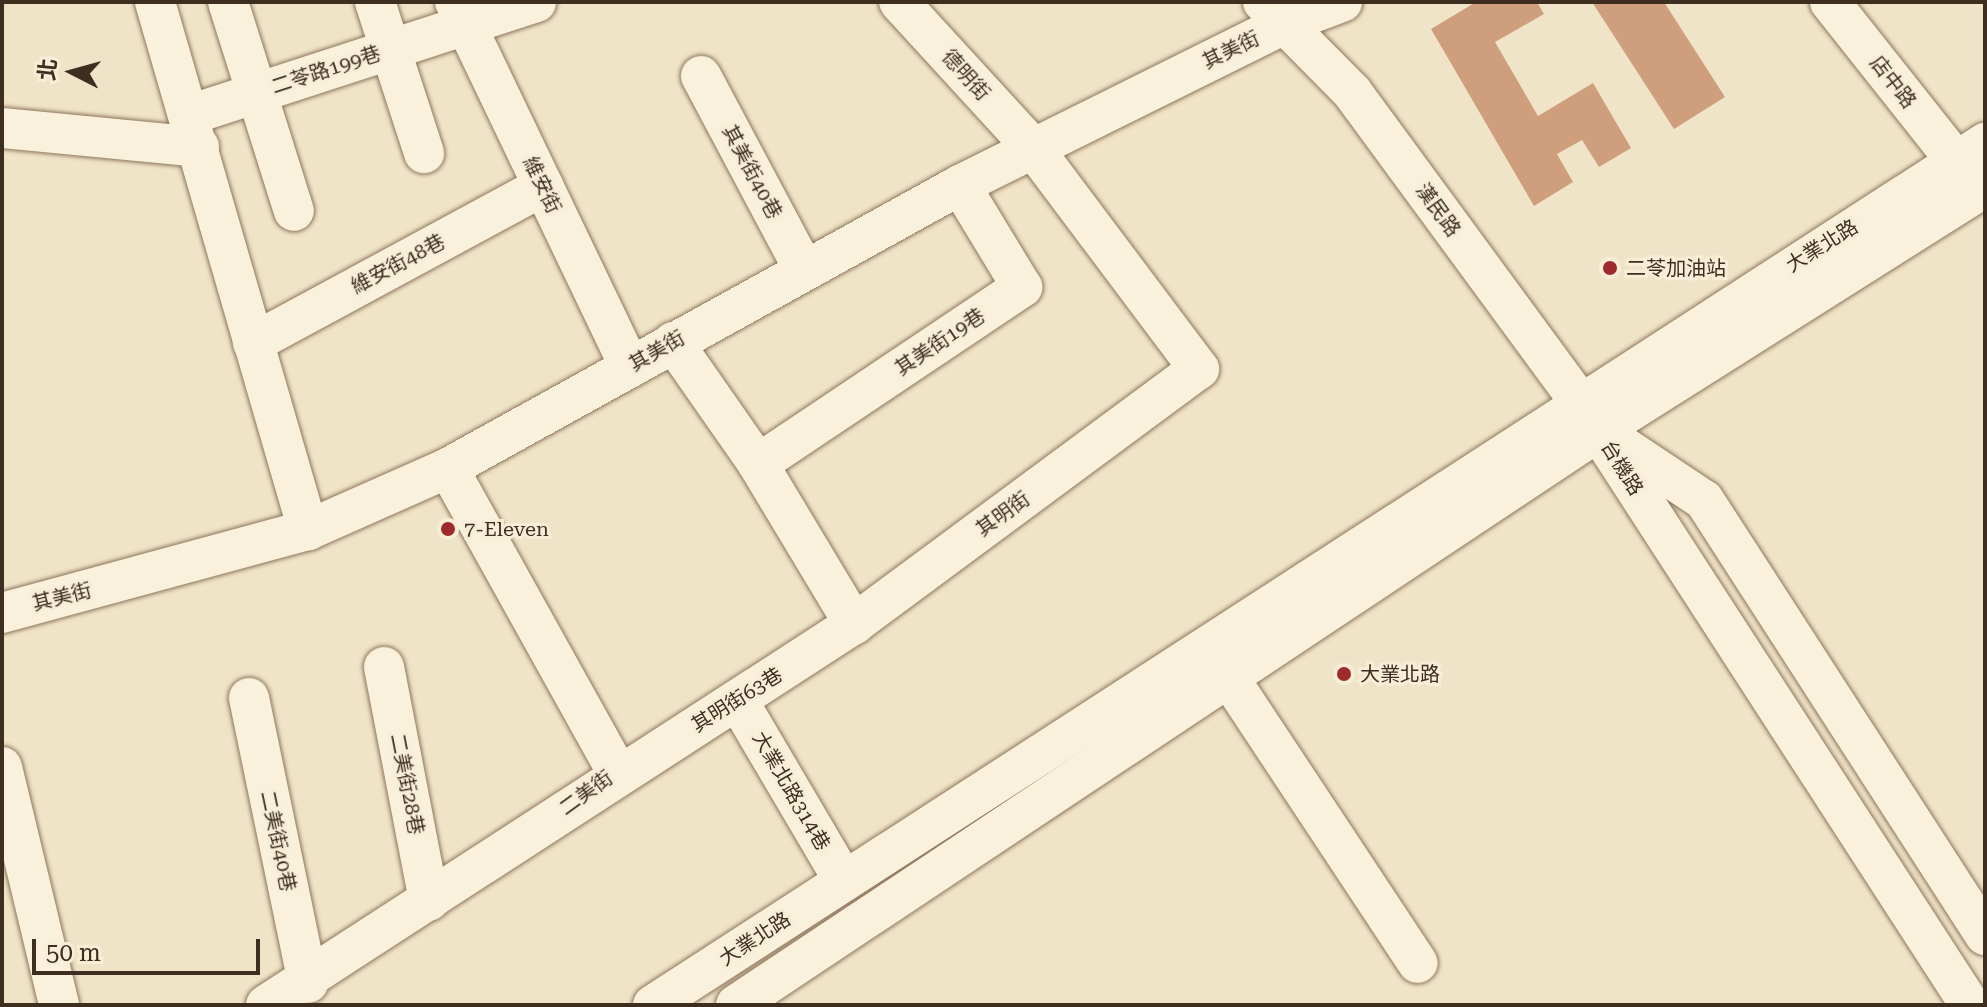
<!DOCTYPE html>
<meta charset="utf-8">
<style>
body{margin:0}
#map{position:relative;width:1987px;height:1007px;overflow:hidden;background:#f0e4c8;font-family:"Roboto Serif","Noto Sans TC",serif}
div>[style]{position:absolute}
.building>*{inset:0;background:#cf9f7d}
.roads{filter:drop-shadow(0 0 2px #8d765c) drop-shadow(0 0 2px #8d765c)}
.minor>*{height:40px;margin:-20px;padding:0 20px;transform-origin:20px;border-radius:20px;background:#faf1dc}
.dots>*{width:22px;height:22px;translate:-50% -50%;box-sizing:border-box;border:4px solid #f7eed8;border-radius:50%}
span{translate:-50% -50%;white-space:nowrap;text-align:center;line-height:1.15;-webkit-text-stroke:6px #f7eed8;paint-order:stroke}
.street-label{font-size:20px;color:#3d2e20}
.poi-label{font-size:20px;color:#3d2e20}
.left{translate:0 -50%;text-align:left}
.frame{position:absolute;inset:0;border:4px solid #3d2e20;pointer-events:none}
.north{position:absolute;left:32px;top:32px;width:80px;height:80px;-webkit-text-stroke:6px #f7eed8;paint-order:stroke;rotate:276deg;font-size:22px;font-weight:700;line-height:32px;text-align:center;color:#3d2e20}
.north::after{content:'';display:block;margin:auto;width:28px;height:36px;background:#3d2e20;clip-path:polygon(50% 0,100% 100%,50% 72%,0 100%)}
.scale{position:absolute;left:32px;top:939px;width:228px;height:36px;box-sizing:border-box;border:4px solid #3d2e20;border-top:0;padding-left:10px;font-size:24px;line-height:28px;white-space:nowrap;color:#3d2e20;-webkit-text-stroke:6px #f7eed8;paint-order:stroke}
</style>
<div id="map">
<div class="building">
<i style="clip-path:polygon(1476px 2px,1537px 2px,1544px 14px,1495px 42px,1538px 116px,1593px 83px,1631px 148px,1599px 167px,1582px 140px,1557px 154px,1573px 182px,1534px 206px,1431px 29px)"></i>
<i style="clip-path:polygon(1592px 2px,1664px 2px,1725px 97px,1674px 129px)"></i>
</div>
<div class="roads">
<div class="minor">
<i style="left:155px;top:2px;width:550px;rotate:73.84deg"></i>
<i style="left:228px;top:2px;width:219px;rotate:72.5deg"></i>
<i style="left:375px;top:2px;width:159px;rotate:72deg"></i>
<i style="left:455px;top:2px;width:405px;rotate:64.4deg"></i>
<i style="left:1263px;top:2px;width:127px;rotate:45.3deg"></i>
<i style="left:1352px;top:92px;width:382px;rotate:53.7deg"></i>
<i style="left:1578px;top:400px;width:721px;rotate:57.06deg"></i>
<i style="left:1830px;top:2px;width:203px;rotate:51.6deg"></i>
<i style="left:701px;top:76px;width:217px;rotate:62deg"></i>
<i style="left:189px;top:115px;width:365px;rotate:-18deg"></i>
<i style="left:2px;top:128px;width:198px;rotate:5.5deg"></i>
<i style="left:673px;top:342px;width:149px;rotate:55.1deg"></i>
<i style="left:758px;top:464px;width:187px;rotate:59deg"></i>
<i style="left:253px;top:343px;width:330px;rotate:-28.4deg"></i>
<i style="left:1609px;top:437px;width:114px;rotate:33.6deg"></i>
<i style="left:1704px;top:500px;width:518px;rotate:57.14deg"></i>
<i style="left:758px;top:464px;width:318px;rotate:-33.8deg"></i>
<i style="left:1022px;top:287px;width:119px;rotate:-121.3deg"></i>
<i style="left:448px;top:468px;width:349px;rotate:60.9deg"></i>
<i style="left:2px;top:613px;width:317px;rotate:-15.2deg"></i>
<i style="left:308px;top:530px;width:153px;rotate:-23.9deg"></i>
<i style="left:448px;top:468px;width:585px;rotate:-28.93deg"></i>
<i style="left:960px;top:185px;width:364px;rotate:-26.4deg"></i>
<i style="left:1286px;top:23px;width:60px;rotate:-20.6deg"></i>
<i style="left:384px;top:667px;width:238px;rotate:79.1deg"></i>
<i style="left:1231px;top:681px;width:338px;rotate:56.5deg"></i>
<i style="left:249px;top:698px;width:291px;rotate:78.3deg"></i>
<i style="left:738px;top:701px;width:209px;rotate:59.5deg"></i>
<i style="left:2px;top:767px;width:245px;rotate:76.5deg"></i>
<i style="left:266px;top:1005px;width:701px;rotate:-32.94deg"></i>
<i style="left:854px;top:624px;width:429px;rotate:-36.5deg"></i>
<i style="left:1199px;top:369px;width:276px;rotate:-126.9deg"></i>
<i style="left:1033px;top:148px;width:198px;rotate:-132.5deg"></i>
<i style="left:653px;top:1005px;width:1587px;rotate:-32.91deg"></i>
<i style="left:736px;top:1005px;width:1036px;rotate:-33.63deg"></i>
<i style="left:1599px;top:431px;width:457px;rotate:-32.3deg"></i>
</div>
</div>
<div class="dots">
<i style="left:1610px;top:268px;background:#9e2a2b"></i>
<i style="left:448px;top:529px;background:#9e2a2b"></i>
<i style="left:1344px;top:674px;background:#9e2a2b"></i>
</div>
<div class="street-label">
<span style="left:1231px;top:50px;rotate:-26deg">其美街</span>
<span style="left:326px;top:70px;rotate:-18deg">二苓路199巷</span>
<span style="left:966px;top:75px;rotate:48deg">德明街</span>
<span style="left:1893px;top:82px;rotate:52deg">店中路</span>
<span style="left:752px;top:172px;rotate:62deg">其美街40巷</span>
<span style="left:542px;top:185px;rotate:64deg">維安街</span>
<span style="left:1438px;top:210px;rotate:54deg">漢民路</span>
<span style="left:1822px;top:246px;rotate:-32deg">大業北路</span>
<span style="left:398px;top:264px;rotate:-28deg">維安街48巷</span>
<span style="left:940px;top:342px;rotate:-34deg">其美街19巷</span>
<span style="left:657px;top:351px;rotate:-30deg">其美街</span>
<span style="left:1622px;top:468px;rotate:58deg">台機路</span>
<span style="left:1003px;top:514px;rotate:-36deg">其明街</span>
<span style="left:62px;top:597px;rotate:-14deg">其美街</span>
<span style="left:737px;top:700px;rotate:-32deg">其明街63巷</span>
<span style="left:407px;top:784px;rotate:79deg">二美街28巷</span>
<span style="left:791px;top:791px;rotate:60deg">大業北路314巷</span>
<span style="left:586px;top:793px;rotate:-36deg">二美街</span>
<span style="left:278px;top:841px;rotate:78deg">二美街40巷</span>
<span style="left:755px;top:939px;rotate:-33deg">大業北路</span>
</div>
<div class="poi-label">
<span class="left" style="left:1626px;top:268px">二苓加油站</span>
<span class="left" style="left:464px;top:529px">7-Eleven</span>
<span class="left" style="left:1360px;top:674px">大業北路</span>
</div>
<div class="frame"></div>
<div class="north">北</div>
<div class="scale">50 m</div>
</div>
